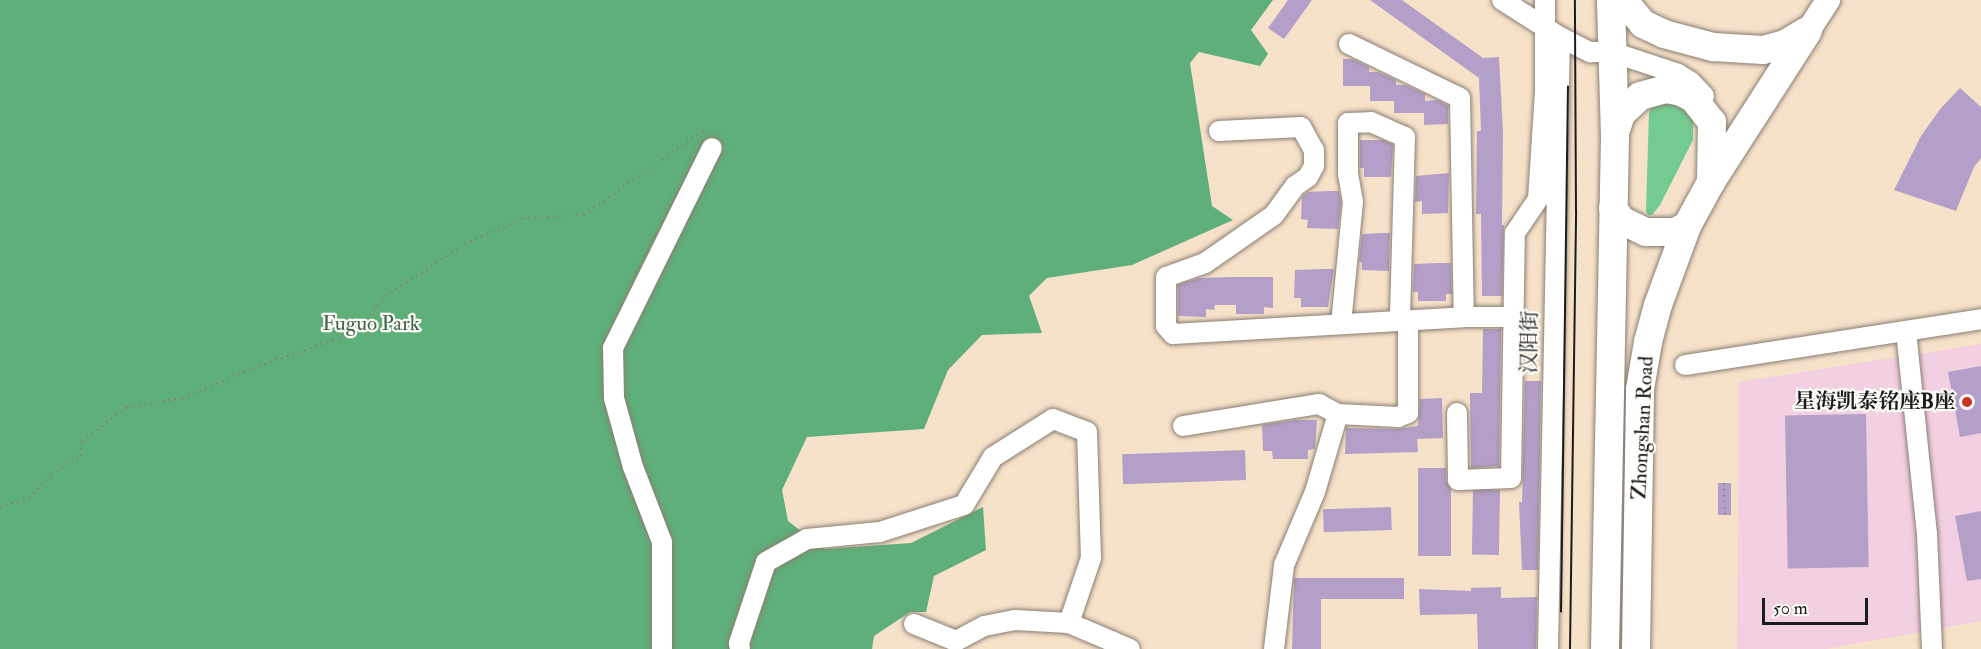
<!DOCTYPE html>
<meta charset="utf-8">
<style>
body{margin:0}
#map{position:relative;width:1981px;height:649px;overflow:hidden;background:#f6e1c9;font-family:"IM FELL Double Pica","Noto Serif SC",serif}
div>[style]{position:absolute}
.built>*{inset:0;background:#f2cfe1}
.green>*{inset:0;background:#74cb90}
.forest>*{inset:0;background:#5faf7a}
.building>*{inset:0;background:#b49fc8;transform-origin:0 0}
.path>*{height:2px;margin-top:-1px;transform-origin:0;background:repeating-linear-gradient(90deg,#897e72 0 1.5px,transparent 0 6px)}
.roads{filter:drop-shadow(0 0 2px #897e72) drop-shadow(0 0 2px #897e72)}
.minor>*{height:20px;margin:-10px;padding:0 10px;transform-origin:10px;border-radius:10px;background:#fff}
.major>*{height:24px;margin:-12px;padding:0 12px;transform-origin:12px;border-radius:12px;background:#fff}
.highway>*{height:28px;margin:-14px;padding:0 14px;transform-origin:14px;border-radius:14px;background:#fff}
.tram>*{height:1.5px;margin:-0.75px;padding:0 0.75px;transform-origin:0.75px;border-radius:0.75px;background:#1c1c1c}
.dots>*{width:16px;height:16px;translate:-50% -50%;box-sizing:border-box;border:3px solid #fdfcf7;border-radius:50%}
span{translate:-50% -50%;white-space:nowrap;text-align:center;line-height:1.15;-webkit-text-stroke:4.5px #fdfcf7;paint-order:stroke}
.park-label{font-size:21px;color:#3f624a}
.street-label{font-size:21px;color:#1c1c1c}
.poi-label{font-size:21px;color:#1c1c1c;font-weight:700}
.right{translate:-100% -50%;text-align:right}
.scale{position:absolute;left:1762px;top:598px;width:106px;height:27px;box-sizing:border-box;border:3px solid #1c1c1c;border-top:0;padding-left:8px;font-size:18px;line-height:21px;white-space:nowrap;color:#1c1c1c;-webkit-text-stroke:4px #fdfcf7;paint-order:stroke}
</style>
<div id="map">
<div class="built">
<i style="clip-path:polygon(1981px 344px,1981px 621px,1826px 649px,1737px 649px,1739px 382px)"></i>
</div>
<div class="green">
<i style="clip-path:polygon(1679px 99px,1693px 119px,1693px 140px,1660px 205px,1652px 215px,1648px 215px,1646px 211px,1649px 112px,1654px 103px)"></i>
</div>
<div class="forest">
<i style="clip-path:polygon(0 0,1273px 0,1251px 30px,1268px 54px,1260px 66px,1199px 52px,1190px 63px,1212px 206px,1233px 220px,1132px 265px,1047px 278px,1029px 296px,1042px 333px,982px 335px,948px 370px,924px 429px,807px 437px,782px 490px,788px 521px,824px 549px,911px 543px,983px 507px,986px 550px,934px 576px,926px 612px,910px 612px,874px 636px,872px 649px,0 649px)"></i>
</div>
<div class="building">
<i style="clip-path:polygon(1288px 0,1312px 0,1284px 39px,1268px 28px)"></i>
<i style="clip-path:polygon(1370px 0,1402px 0,1483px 58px,1499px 57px,1503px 131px,1502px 225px,1504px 225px,1502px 296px,1482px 296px,1481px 214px,1476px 214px,1477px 131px,1481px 131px,1479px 78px)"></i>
<i style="clip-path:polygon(1343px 59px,1352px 59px,1369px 67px,1369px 72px,1378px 72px,1396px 80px,1396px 85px,1405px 85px,1425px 94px,1425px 101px,1438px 100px,1448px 106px,1448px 124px,1424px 125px,1424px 113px,1394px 113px,1394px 101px,1370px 101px,1370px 86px,1343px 86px)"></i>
<i style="clip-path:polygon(1960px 88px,1981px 107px,1981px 158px,1974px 167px,1956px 211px,1894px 190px,1921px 136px,1941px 108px)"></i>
<i style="clip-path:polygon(1360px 140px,1383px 140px,1393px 145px,1391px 177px,1364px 177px,1364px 168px,1360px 168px)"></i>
<i style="clip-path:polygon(1449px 173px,1448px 213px,1422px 214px,1422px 201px,1415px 202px,1416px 176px)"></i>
<i style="clip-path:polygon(1328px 191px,1339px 191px,1341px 203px,1338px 229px,1307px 228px,1308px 220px,1301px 219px,1302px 197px,1308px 192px)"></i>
<i style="clip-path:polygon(1382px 233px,1390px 233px,1389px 271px,1362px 270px,1362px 262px,1359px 262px,1362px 234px)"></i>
<i style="clip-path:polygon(1439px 263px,1451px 263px,1452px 294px,1446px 294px,1446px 301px,1418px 301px,1418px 292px,1413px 292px,1414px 264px)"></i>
<i style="clip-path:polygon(1321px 269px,1334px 269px,1328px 307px,1301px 307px,1301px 298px,1294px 298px,1295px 270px)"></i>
<i style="clip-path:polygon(1231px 277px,1273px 277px,1273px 308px,1264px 307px,1264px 314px,1236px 314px,1236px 305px,1215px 305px,1214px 310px,1206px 309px,1206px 317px,1178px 316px,1178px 285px,1199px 278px)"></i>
<i style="clip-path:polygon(1483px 329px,1501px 329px,1499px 466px,1471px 468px,1470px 393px,1482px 393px)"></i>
<i style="clip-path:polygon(1981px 366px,1981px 433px,1960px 437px,1948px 372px)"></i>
<i style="clip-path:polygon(1525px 381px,1541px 381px,1538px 570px,1522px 570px,1519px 502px,1522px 502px)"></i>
<i style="clip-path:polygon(1442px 398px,1443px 438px,1417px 439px,1418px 452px,1345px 454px,1346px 428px,1397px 429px,1418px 426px,1420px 399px)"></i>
<i style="left:1866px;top:414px;width:153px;height:81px;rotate:89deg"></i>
<i style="clip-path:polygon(1295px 420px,1317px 420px,1315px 449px,1308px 450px,1308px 459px,1273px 459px,1272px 451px,1263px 451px,1262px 425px)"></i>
<i style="left:1245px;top:450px;width:30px;height:123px;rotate:88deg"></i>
<i style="clip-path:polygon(1418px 468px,1446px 468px,1446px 481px,1451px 489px,1451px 556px,1418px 556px)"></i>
<i style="left:1718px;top:483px;width:13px;height:32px"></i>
<i style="left:1500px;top:490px;width:65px;height:27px;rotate:91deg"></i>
<i style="left:1391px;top:507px;width:23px;height:68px;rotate:88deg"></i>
<i style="clip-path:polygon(1981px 511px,1981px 579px,1967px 581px,1955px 516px)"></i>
<i style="clip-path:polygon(1294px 578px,1404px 578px,1404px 599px,1321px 599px,1321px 649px,1292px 649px)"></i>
<i style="clip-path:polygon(1501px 587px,1501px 598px,1537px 597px,1536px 649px,1478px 649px,1477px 614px,1420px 615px,1419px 589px,1471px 591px,1471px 588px)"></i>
</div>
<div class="path">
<i style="left:1724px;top:483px;width:32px;rotate:88deg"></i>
<i style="left:0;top:507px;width:30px;rotate:-17deg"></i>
<i style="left:29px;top:498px;width:33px;rotate:-47deg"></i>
<i style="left:51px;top:474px;width:34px;rotate:-32deg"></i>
<i style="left:80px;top:456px;width:15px;rotate:-82deg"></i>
<i style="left:82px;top:441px;width:56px;rotate:-37.1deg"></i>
<i style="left:127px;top:407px;width:57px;rotate:-9.1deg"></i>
<i style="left:183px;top:398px;width:76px;rotate:-23.2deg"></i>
<i style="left:253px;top:368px;width:107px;rotate:-19.1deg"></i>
<i style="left:354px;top:333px;width:49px;rotate:-49.1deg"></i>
<i style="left:386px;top:296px;width:95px;rotate:-33.4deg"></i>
<i style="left:465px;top:244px;width:64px;rotate:-24.1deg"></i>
<i style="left:523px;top:218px;width:61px;rotate:-2.8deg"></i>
<i style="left:584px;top:215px;width:145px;rotate:-35.4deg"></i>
<i style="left:702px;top:131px;width:3px;rotate:45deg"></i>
</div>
<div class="roads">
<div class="minor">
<i style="left:1502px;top:0;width:69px;rotate:32.5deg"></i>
<i style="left:1560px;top:37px;width:34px;rotate:27deg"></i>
<i style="left:1590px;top:52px;width:22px"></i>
<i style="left:1612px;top:52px;width:70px;rotate:18.4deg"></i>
<i style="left:1678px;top:74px;width:15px;rotate:32deg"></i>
<i style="left:1691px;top:82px;width:19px;rotate:47deg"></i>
<i style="left:1349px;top:44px;width:123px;rotate:25.9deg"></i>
<i style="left:1460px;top:98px;width:219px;rotate:89deg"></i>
<i style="left:1219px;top:131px;width:82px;rotate:-2.8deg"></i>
<i style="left:1301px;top:127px;width:26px;rotate:61deg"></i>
<i style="left:1314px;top:150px;width:16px;rotate:90deg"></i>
<i style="left:1314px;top:166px;width:13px;rotate:119deg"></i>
<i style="left:1308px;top:177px;width:16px;rotate:145deg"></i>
<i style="left:1295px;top:186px;width:36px;rotate:126deg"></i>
<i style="left:1274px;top:215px;width:84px;rotate:145.2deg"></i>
<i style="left:1205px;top:263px;width:41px;rotate:160.3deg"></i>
<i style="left:1166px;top:277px;width:49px;rotate:90deg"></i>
<i style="left:1166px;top:326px;width:11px;rotate:49deg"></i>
<i style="left:1173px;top:334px;width:291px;rotate:-3.3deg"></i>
<i style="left:1464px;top:317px;width:50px"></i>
<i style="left:1341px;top:324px;width:123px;rotate:-84.4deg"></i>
<i style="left:1353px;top:202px;width:27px;rotate:-100deg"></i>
<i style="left:1348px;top:175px;width:52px;rotate:-90deg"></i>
<i style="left:1348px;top:123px;width:23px;rotate:-2deg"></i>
<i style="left:1371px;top:122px;width:37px;rotate:24deg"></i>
<i style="left:1405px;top:137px;width:184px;rotate:91.6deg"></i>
<i style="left:1906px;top:331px;width:204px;rotate:84.1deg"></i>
<i style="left:1927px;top:534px;width:115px;rotate:87.5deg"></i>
<i style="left:1685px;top:365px;width:300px;rotate:-8.8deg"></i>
<i style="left:1457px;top:413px;width:67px;rotate:89.1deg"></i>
<i style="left:1458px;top:480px;width:53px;rotate:-2.2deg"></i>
<i style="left:1511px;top:478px;width:245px;rotate:-89.1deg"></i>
<i style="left:1515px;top:233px;width:41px;rotate:-55.9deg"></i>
<i style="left:1538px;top:199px;width:108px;rotate:-86.3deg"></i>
<i style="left:1545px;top:91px;width:91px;rotate:-90deg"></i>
<i style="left:1183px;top:426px;width:138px;rotate:-9.2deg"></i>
<i style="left:1319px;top:404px;width:21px;rotate:28deg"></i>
<i style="left:1338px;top:414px;width:60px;rotate:2.9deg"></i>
<i style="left:1398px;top:417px;width:11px;rotate:-22deg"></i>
<i style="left:1408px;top:413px;width:93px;rotate:-90deg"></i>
<i style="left:914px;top:624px;width:45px;rotate:22deg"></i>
<i style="left:956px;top:641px;width:32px;rotate:-28deg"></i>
<i style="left:984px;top:626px;width:32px;rotate:-11deg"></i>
<i style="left:1015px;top:620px;width:54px;rotate:3.2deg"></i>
<i style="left:1069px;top:623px;width:66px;rotate:23.1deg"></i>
<i style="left:662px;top:649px;width:107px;rotate:-90deg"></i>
<i style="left:662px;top:542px;width:80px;rotate:-111.1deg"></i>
<i style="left:633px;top:467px;width:72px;rotate:-105.4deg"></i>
<i style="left:614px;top:398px;width:50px;rotate:-91.1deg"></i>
<i style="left:613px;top:348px;width:223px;rotate:-63.7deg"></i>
<i style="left:740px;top:649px;width:6px;rotate:-99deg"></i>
<i style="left:739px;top:643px;width:85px;rotate:-71.6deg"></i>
<i style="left:766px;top:562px;width:47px;rotate:-29.3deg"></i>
<i style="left:807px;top:539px;width:73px;rotate:-5.5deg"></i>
<i style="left:880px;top:532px;width:88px;rotate:-17.8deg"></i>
<i style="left:964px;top:505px;width:56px;rotate:-58.9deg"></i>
<i style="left:993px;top:457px;width:71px;rotate:-32.3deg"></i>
<i style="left:1053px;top:419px;width:36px;rotate:21deg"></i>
<i style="left:1087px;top:432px;width:126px;rotate:88.2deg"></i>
<i style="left:1091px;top:558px;width:69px;rotate:108.7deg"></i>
<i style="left:1274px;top:649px;width:85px;rotate:-83.2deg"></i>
<i style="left:1284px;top:565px;width:79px;rotate:-67deg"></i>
<i style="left:1315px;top:492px;width:81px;rotate:-73.6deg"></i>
<i style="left:1548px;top:649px;width:612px;rotate:-88.88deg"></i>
</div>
<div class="major">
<i style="left:1808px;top:31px;width:37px;rotate:-57deg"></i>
</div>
<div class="highway">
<i style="left:1623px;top:0;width:31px;rotate:50deg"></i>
<i style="left:1643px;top:24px;width:23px;rotate:25deg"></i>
<i style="left:1664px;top:34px;width:51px;rotate:14.9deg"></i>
<i style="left:1713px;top:47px;width:50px;rotate:3.4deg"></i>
<i style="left:1763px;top:50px;width:23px;rotate:-15deg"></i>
<i style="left:1785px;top:44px;width:23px;rotate:-31deg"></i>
<i style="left:1615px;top:133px;width:20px;rotate:-72deg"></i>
<i style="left:1621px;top:114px;width:26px;rotate:-43deg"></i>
<i style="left:1640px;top:96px;width:27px;rotate:-15deg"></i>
<i style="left:1666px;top:89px;width:15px;rotate:11deg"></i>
<i style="left:1681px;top:92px;width:13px;rotate:27deg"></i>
<i style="left:1693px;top:98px;width:31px;rotate:52deg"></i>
<i style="left:1712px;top:122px;width:60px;rotate:91deg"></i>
<i style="left:1613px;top:208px;width:14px;rotate:56deg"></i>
<i style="left:1621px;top:220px;width:28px;rotate:26deg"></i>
<i style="left:1646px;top:232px;width:29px"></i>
<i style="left:1675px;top:232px;width:13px;rotate:-27deg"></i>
<i style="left:1605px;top:649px;width:512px;rotate:-88.88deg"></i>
<i style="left:1615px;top:137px;width:137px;rotate:-91.7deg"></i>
<i style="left:1636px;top:649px;width:260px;rotate:-89.1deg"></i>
<i style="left:1640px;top:389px;width:48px;rotate:-80.3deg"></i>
<i style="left:1648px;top:342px;width:38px;rotate:-75deg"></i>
<i style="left:1658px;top:305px;width:84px;rotate:-69.8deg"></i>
<i style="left:1687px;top:226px;width:50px;rotate:-61.4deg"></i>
<i style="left:1711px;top:182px;width:179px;rotate:-57.3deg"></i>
</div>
</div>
<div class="tram">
<i style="left:1561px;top:612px;width:525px;rotate:-89.24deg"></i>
<i style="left:1570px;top:649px;width:437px;rotate:-89.2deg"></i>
<i style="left:1576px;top:212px;width:212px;rotate:-90.3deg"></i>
</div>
<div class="dots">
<i style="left:1967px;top:402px;background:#c8321e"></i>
</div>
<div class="park-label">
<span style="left:371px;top:324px">Fuguo Park</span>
</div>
<div class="street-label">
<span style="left:1530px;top:342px;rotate:-89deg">汉阳街</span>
<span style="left:1643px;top:428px;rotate:-87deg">Zhongshan Road</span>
</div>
<div class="poi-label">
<span class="right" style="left:1955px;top:402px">星海凯泰铭座B座</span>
</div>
<div class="scale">50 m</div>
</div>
